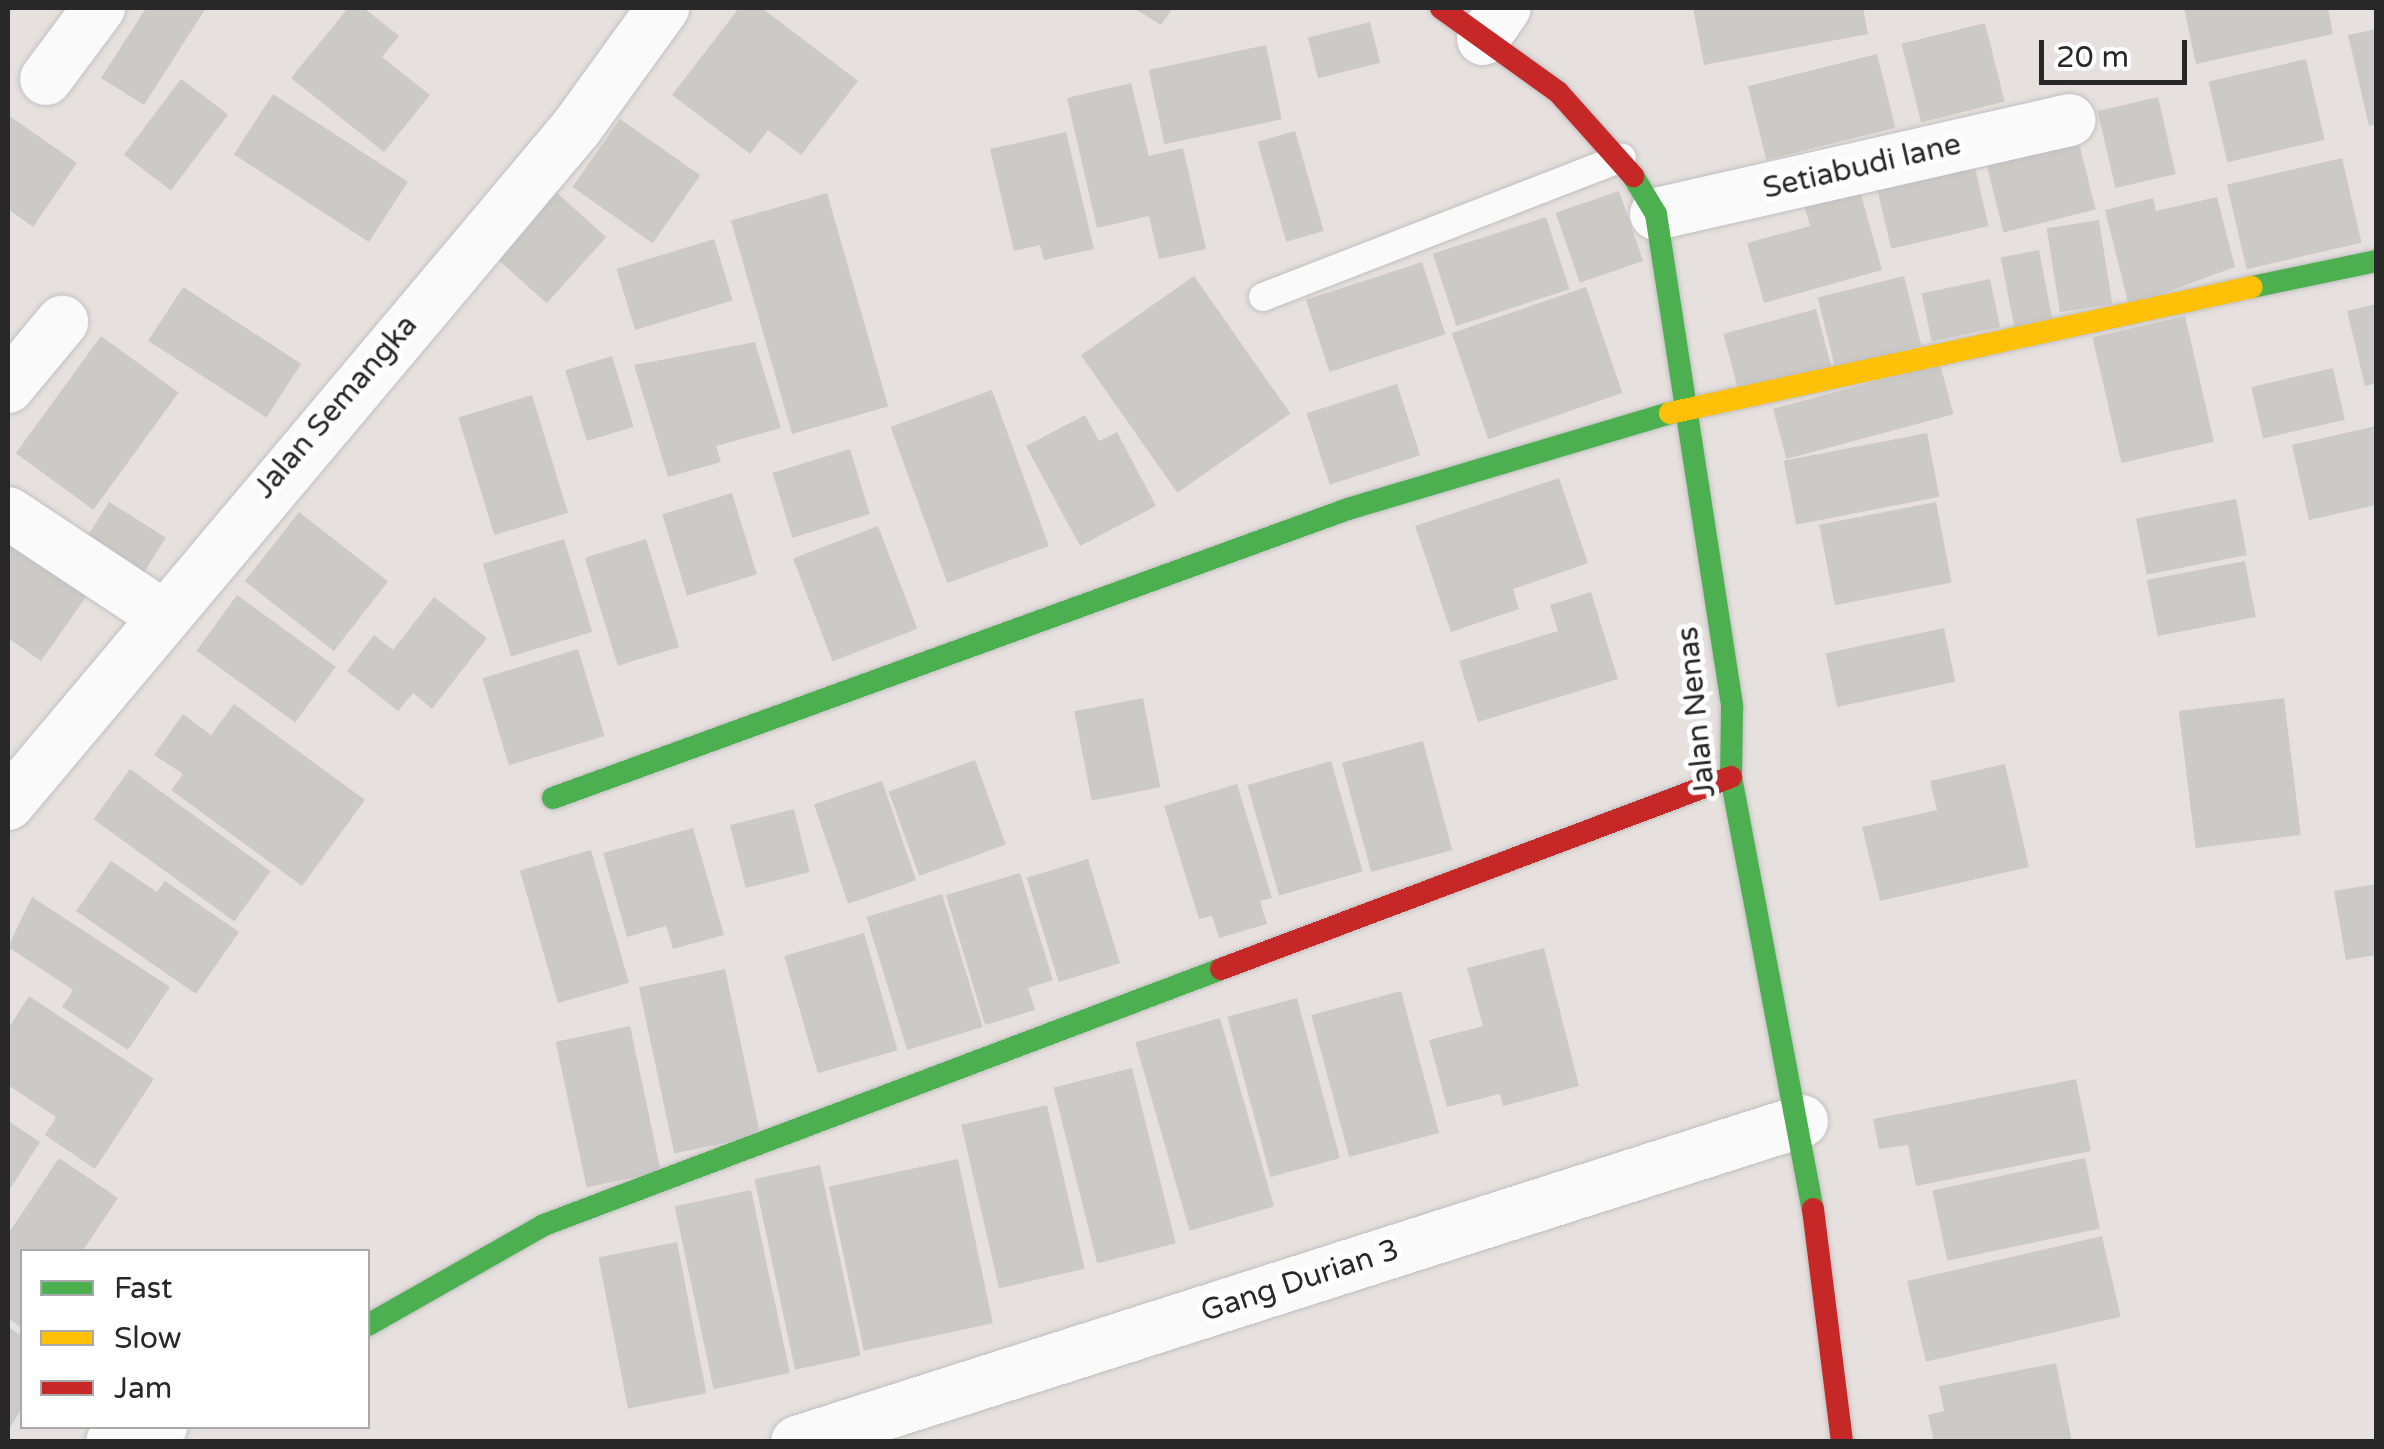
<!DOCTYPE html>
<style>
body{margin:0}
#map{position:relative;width:2384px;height:1449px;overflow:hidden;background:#e6e1de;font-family:"Varela Round",sans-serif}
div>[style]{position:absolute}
.building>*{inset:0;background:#cccac7;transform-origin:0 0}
.roads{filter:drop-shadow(0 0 2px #c0bfbf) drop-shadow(0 0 2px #c0bfbf)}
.lane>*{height:28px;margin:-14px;padding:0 14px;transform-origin:14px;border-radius:14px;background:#fbfafa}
.street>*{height:52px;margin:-26px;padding:0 26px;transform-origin:26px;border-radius:26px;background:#fbfafa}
.fast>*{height:22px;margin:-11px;padding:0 11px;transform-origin:11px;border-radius:11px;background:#4caf50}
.slow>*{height:22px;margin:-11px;padding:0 11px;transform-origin:11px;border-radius:11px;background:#ffc107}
.jam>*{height:22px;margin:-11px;padding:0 11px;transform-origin:11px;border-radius:11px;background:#c62828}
span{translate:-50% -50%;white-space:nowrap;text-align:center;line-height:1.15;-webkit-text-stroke:10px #fff;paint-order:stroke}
.street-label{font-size:30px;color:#282828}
.frame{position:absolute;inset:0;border:10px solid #282828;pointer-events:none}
.legend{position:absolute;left:20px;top:1249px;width:350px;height:180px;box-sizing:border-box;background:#fff;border:2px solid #a9a9a9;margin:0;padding:12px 18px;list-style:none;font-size:30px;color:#282828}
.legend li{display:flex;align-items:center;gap:20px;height:50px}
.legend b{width:50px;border:2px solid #a9a9a9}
.scale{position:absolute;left:2039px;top:40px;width:148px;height:45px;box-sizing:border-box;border:5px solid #282828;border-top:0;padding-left:12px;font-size:30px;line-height:35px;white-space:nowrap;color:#282828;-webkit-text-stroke:8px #fff;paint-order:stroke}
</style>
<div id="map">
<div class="building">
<i style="clip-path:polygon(146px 8px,206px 8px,144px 105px,101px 78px)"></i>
<i style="clip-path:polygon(348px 8px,364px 8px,399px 36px,382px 57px,430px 95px,384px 152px,291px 78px)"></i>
<i style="clip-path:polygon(739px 8px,762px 8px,858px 81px,801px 155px,768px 130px,750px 154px,672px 95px)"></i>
<i style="clip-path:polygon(1134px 8px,1173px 8px,1161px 25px)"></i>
<i style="clip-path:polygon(1693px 8px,1863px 8px,1868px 34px,1704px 65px)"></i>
<i style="clip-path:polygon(2184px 8px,2328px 8px,2333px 34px,2196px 64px)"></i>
<i style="left:1370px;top:22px;width:42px;height:64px;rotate:76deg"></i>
<i style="left:1985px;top:23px;width:81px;height:86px;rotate:76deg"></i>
<i style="clip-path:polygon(2376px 29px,2376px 124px,2369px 126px,2348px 35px)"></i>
<i style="left:1266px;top:45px;width:76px;height:120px;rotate:78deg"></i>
<i style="left:1877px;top:54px;width:76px;height:133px;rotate:76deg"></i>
<i style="left:2306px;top:59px;width:83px;height:100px;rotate:77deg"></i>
<i style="left:181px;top:79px;width:59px;height:95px;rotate:37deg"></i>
<i style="clip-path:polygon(1131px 83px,1149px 156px,1183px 148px,1206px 249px,1159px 259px,1149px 216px,1097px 228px,1067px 98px)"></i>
<i style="left:273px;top:94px;width:161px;height:72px;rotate:33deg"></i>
<i style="left:2158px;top:97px;width:79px;height:62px;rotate:77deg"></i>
<i style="clip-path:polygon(8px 115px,77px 163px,33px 227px,8px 209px)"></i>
<i style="left:620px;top:119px;width:98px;height:83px;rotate:35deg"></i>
<i style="left:1295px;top:131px;width:104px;height:39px;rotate:74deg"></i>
<i style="left:2076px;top:131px;width:81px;height:95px;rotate:76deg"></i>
<i style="clip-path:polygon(1066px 132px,1094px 249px,1044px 260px,1040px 245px,1014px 251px,990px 149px)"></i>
<i style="left:2342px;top:158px;width:87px;height:118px;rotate:77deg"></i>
<i style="left:1973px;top:159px;width:69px;height:100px;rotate:77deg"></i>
<i style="clip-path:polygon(1856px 176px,1882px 270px,1764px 303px,1747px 243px,1810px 226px,1800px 191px)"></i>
<i style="left:555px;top:191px;width:69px;height:89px;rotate:42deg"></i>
<i style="left:1619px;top:191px;width:74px;height:67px;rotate:71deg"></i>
<i style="left:827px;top:193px;width:222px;height:100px;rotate:74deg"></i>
<i style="clip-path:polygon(2217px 197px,2235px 267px,2129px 306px,2105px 210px,2153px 198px,2156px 211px)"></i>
<i style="left:1546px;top:217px;width:76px;height:119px;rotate:72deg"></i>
<i style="left:2099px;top:220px;width:85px;height:53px;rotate:81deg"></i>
<i style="left:714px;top:239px;width:64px;height:102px;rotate:73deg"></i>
<i style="left:2039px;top:250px;width:75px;height:39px;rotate:79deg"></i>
<i style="left:1422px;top:262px;width:76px;height:122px;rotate:72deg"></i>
<i style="left:1194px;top:276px;width:168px;height:138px;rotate:55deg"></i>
<i style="left:1904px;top:276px;width:72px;height:89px;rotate:76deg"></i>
<i style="left:1990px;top:279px;width:49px;height:70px;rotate:78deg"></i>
<i style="left:183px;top:287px;width:141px;height:64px;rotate:33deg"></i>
<i style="left:1586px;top:287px;width:112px;height:142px;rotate:71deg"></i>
<i style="clip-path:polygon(2376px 304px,2376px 383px,2365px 386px,2347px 311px)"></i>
<i style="left:1816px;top:309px;width:62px;height:96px;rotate:75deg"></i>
<i style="left:2185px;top:316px;width:129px;height:95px;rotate:77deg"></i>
<i style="left:101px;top:336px;width:96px;height:145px;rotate:36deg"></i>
<i style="clip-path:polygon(755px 342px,781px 428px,716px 446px,721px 462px,668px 477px,634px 365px)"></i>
<i style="left:612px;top:356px;width:74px;height:49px;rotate:73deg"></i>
<i style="left:1940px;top:364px;width:52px;height:173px;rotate:75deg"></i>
<i style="left:2333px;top:368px;width:53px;height:84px;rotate:77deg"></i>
<i style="left:1397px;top:384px;width:75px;height:95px;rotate:72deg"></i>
<i style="left:992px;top:390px;width:166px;height:108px;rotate:70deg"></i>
<i style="left:532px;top:395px;width:123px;height:77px;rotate:73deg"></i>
<i style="clip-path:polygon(1085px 415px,1099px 441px,1117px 432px,1156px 506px,1080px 546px,1026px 446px)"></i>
<i style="clip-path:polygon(2376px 426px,2376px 505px,2309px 520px,2292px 445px)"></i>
<i style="left:1927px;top:433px;width:65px;height:146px;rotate:79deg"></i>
<i style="left:850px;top:449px;width:68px;height:81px;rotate:73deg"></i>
<i style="clip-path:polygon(1559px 478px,1588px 563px,1513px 589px,1519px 609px,1451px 632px,1415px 526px)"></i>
<i style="left:732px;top:493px;width:85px;height:73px;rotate:73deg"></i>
<i style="left:2236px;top:499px;width:57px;height:102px;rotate:79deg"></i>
<i style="left:109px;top:502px;width:67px;height:47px;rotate:32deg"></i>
<i style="left:1936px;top:502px;width:82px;height:119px;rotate:79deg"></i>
<i style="left:299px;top:512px;width:113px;height:88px;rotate:38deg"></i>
<i style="left:878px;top:526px;width:110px;height:91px;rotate:69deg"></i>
<i style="left:564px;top:539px;width:97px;height:85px;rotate:73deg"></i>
<i style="left:646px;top:539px;width:113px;height:64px;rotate:73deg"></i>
<i style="clip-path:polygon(8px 543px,86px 597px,41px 661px,8px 638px)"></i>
<i style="left:2245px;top:561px;width:57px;height:100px;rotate:79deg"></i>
<i style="clip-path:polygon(1591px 592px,1618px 679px,1478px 722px,1459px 661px,1558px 631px,1550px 605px)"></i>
<i style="left:237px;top:595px;width:122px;height:69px;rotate:36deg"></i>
<i style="clip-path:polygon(434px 597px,487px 638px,432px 709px,413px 693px,398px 711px,347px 671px,374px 635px,393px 650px)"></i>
<i style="left:1944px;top:628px;width:55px;height:121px;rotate:78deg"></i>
<i style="left:578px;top:649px;width:91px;height:100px;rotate:73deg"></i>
<i style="left:1143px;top:698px;width:91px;height:70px;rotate:79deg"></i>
<i style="left:2284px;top:698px;width:138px;height:106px;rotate:83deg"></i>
<i style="clip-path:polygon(234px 704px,365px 800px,302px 886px,171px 790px,183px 774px,154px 755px,183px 714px,211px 735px)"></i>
<i style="left:1423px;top:741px;width:113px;height:84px;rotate:75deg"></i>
<i style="left:975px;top:760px;width:90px;height:92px;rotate:70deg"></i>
<i style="left:1331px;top:761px;width:115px;height:87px;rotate:74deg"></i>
<i style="clip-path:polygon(2005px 764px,2029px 867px,1880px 901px,1862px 827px,1937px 810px,1930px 781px)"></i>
<i style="left:130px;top:769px;width:174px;height:62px;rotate:36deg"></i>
<i style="left:882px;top:781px;width:105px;height:72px;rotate:71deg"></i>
<i style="clip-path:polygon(1237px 784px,1272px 898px,1260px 901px,1267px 924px,1219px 938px,1212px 916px,1199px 919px,1164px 806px)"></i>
<i style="left:794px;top:809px;width:65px;height:66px;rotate:76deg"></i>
<i style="clip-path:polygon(693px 828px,724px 935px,673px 949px,666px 926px,627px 937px,603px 853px)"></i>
<i style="left:591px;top:850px;width:138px;height:74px;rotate:74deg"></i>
<i style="left:1088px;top:859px;width:109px;height:64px;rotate:73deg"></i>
<i style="clip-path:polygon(111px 861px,157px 892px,165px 881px,239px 932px,196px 994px,76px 911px)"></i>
<i style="clip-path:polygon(1020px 873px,1053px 980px,1028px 988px,1035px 1010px,985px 1025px,946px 895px)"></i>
<i style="clip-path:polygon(2376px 884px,2376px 955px,2346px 960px,2334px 891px)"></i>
<i style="left:942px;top:894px;width:139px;height:79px;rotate:73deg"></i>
<i style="clip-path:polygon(32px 897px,170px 987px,128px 1050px,62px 1007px,73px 990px,8px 947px)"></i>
<i style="left:864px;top:933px;width:122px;height:83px;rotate:74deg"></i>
<i style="clip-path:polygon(1544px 948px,1579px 1086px,1503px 1106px,1500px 1094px,1447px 1107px,1429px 1040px,1483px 1026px,1467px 968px)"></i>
<i style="left:725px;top:969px;width:170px;height:88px;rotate:78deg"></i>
<i style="left:1401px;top:991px;width:147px;height:93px;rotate:75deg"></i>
<i style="clip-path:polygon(29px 996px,154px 1079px,95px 1169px,45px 1135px,56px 1117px,8px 1085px,8px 1029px)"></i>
<i style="left:1297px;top:998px;width:166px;height:72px;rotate:75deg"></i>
<i style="left:1220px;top:1018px;width:196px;height:88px;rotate:74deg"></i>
<i style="left:630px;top:1026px;width:149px;height:76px;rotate:78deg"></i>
<i style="left:1132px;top:1068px;width:181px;height:81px;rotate:76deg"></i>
<i style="clip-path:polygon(2076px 1079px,2091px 1151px,1916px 1186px,1908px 1145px,1879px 1149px,1873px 1119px)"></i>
<i style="left:1047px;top:1105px;width:168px;height:88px;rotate:77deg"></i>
<i style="clip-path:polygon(8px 1121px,40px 1142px,8px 1192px)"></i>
<i style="clip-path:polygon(59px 1158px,118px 1198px,82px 1252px,22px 1252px,22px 1328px,8px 1318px,8px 1234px)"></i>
<i style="left:2085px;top:1158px;width:72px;height:156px;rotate:78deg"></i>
<i style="left:958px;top:1159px;width:168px;height:132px;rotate:78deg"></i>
<i style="left:820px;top:1165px;width:195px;height:67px;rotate:78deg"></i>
<i style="left:751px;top:1190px;width:187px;height:78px;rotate:78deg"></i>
<i style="left:2102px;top:1236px;width:83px;height:200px;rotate:77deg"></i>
<i style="left:677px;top:1242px;width:154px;height:80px;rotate:79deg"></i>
<i style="clip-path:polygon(8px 1327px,22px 1336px,22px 1408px,8px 1431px)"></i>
<i style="clip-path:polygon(2056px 1363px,2072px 1442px,1934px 1442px,1928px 1415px,1944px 1411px,1939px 1386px)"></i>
</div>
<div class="roads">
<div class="lane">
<i style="left:1263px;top:297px;width:385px;rotate:-21.2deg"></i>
</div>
<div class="street">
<i style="left:1483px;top:39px;width:38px;rotate:-55deg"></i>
<i style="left:46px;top:79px;width:89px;rotate:-53.3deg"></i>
<i style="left:1656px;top:214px;width:424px;rotate:-12.8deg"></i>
<i style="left:8px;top:387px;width:85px;rotate:-50.3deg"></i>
<i style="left:8px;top:513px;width:181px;rotate:33.5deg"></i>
<i style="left:8px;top:804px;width:884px;rotate:-49.95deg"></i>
<i style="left:577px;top:127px;width:147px;rotate:-54.1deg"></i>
<i style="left:112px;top:1442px;width:52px;rotate:-18.1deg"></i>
<i style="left:797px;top:1442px;width:1055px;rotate:-17.71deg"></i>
</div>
<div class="fast">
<i style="left:1633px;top:176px;width:44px;rotate:58.8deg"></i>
<i style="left:1656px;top:214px;width:499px;rotate:81.2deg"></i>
<i style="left:1732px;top:707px;width:70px;rotate:90.8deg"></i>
<i style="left:1731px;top:777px;width:440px;rotate:79.3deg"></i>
<i style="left:2252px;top:287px;width:127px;rotate:-11.8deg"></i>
<i style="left:553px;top:798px;width:846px;rotate:-19.98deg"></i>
<i style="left:1348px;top:509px;width:336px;rotate:-16.6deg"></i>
<i style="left:368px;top:1325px;width:202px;rotate:-29.6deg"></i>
<i style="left:544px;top:1225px;width:724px;rotate:-20.71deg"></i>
</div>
<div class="slow">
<i style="left:1670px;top:413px;width:595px;rotate:-12.22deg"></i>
</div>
<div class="jam">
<i style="left:1441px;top:8px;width:144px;rotate:35.7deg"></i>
<i style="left:1558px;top:92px;width:113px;rotate:48.2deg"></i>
<i style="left:1221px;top:969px;width:545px;rotate:-20.63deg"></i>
<i style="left:1813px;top:1209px;width:235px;rotate:82.9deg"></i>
</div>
</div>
<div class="street-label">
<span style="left:1862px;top:167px;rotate:-13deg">Setiabudi lane</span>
<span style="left:336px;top:407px;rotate:-49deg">Jalan Semangka</span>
<span style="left:1697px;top:712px;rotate:-96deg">Jalan Nenas</span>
<span style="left:1300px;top:1281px;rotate:-18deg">Gang Durian 3</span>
</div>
<div class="frame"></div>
<ul class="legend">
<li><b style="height:12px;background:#4caf50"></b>Fast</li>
<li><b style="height:12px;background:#ffc107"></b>Slow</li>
<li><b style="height:12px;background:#c62828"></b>Jam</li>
</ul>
<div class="scale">20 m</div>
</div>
